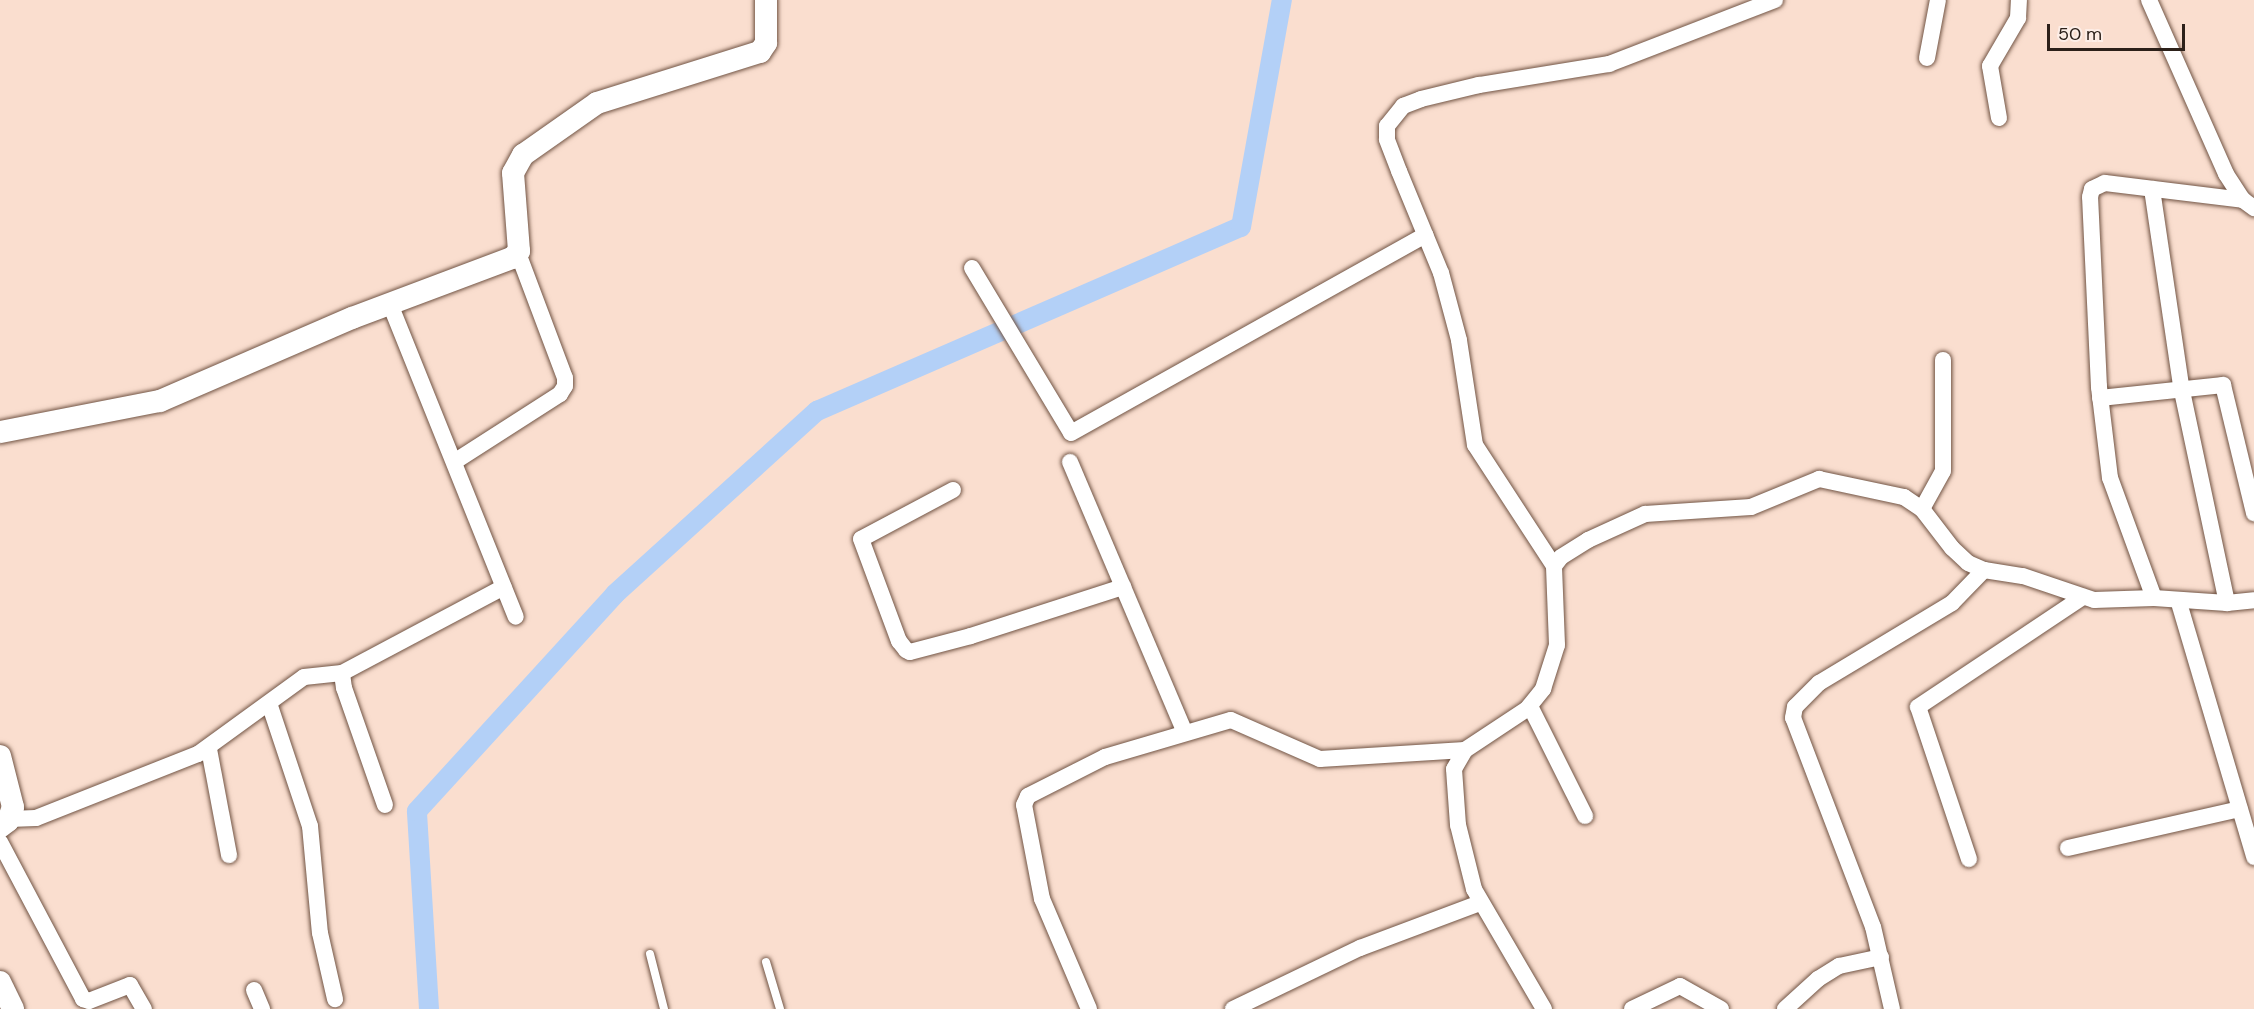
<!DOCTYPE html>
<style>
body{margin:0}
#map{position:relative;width:2254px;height:1009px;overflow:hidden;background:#fadecf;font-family:"DM Sans",sans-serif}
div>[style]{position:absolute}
.canal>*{height:20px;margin:-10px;padding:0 10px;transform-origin:10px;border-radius:10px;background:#b3d0f7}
.roads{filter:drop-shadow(0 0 2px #715444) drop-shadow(0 0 2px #715444)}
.lane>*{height:8px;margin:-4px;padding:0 4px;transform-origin:4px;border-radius:4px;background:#fff}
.street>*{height:16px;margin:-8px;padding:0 8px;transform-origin:8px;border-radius:8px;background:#fff}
.secondary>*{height:22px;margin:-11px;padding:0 11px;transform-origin:11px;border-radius:11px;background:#fff}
span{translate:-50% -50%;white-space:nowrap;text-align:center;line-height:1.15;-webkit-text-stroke:6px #fdeee7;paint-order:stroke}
.scale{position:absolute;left:2047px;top:24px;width:138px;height:27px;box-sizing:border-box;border:3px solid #2c2019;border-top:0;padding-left:8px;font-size:18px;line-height:21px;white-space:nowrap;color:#2c2019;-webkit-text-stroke:4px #fdeee7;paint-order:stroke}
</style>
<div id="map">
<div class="canal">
<i style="left:429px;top:1009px;width:198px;rotate:-93.5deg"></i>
<i style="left:417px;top:811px;width:294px;rotate:-47.6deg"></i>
<i style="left:615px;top:594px;width:273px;rotate:-42.2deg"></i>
<i style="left:817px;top:411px;width:462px;rotate:-23.5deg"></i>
<i style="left:1241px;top:227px;width:231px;rotate:-79.8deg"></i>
</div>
<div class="roads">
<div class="lane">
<i style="left:650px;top:954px;width:57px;rotate:75.7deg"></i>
<i style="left:766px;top:962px;width:49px;rotate:73.4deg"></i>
</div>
<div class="street">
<i style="left:2149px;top:0;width:190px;rotate:66.1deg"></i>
<i style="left:2226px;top:174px;width:31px;rotate:57deg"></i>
<i style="left:2243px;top:200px;width:14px;rotate:36deg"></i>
<i style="left:1927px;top:58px;width:59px;rotate:-79.3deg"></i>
<i style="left:1999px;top:118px;width:53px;rotate:-99.8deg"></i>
<i style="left:1990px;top:66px;width:56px;rotate:-59.7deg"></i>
<i style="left:2018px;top:18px;width:18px;rotate:-87deg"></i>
<i style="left:2152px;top:189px;width:204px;rotate:81.6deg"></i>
<i style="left:2182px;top:391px;width:217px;rotate:78deg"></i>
<i style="left:972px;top:268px;width:192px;rotate:59deg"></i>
<i style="left:1071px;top:433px;width:406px;rotate:-29.2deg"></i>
<i style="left:390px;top:304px;width:337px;rotate:68.1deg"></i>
<i style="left:2100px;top:398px;width:124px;rotate:-6deg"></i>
<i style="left:2223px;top:385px;width:132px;rotate:76.4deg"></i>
<i style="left:454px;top:462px;width:126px;rotate:-32.7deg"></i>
<i style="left:560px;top:394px;width:9px;rotate:-58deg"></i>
<i style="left:565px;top:386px;width:8px;rotate:-90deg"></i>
<i style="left:565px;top:378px;width:134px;rotate:-110.6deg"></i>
<i style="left:1070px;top:462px;width:294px;rotate:67deg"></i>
<i style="left:953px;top:490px;width:104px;rotate:152deg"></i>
<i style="left:861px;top:539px;width:109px;rotate:69.6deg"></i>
<i style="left:899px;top:641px;width:11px;rotate:52deg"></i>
<i style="left:906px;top:650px;width:4px;rotate:27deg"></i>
<i style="left:910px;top:652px;width:63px;rotate:-14.7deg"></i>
<i style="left:971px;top:636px;width:160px;rotate:-17.9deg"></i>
<i style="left:1922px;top:509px;width:43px;rotate:-61.1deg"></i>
<i style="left:1943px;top:471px;width:111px;rotate:-90deg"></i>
<i style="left:1554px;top:566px;width:145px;rotate:-123.1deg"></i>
<i style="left:1475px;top:445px;width:106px;rotate:-98.7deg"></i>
<i style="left:1459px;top:340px;width:69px;rotate:-105deg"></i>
<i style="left:1441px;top:273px;width:110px;rotate:-112.4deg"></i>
<i style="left:1399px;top:171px;width:34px;rotate:-111deg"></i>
<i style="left:1387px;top:139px;width:13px;rotate:-90deg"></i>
<i style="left:1387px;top:126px;width:26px;rotate:-51deg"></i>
<i style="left:1403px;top:106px;width:19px;rotate:-21deg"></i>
<i style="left:1421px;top:99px;width:60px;rotate:-13.6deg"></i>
<i style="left:1479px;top:85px;width:132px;rotate:-9.2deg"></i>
<i style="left:1609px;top:64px;width:178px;rotate:-21.1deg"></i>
<i style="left:2154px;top:598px;width:128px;rotate:-110.1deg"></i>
<i style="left:2110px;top:478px;width:92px;rotate:-96.9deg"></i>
<i style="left:2099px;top:387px;width:190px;rotate:-92.7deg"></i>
<i style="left:2090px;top:197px;width:8px;rotate:-76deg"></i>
<i style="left:2092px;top:189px;width:14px;rotate:-25deg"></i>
<i style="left:2105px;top:183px;width:139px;rotate:7deg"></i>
<i style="left:2179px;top:603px;width:265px;rotate:73.5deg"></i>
<i style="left:269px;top:703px;width:130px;rotate:71.6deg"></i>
<i style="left:310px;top:826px;width:107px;rotate:84.7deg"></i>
<i style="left:320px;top:933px;width:68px;rotate:77.2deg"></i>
<i style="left:1530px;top:706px;width:123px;rotate:63.4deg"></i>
<i style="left:209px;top:749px;width:108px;rotate:79.3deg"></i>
<i style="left:385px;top:805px;width:124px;rotate:-109.3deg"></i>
<i style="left:344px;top:688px;width:15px;rotate:-98deg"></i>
<i style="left:342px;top:673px;width:183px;rotate:-28deg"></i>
<i style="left:9px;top:819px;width:27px;rotate:-2deg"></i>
<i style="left:36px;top:818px;width:174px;rotate:-21.6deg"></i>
<i style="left:198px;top:754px;width:131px;rotate:-36deg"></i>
<i style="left:304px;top:677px;width:38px;rotate:-6deg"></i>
<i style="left:0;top:842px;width:178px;rotate:62.1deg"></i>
<i style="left:83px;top:999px;width:6px;rotate:18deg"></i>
<i style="left:89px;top:1001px;width:44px;rotate:-21.3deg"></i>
<i style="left:130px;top:985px;width:28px;rotate:60deg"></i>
<i style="left:2068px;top:848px;width:176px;rotate:-12.8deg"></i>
<i style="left:1969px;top:859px;width:160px;rotate:-108.5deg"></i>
<i style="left:1918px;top:707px;width:198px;rotate:-33.7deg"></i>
<i style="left:254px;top:990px;width:21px;rotate:67deg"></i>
<i style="left:1089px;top:1009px;width:120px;rotate:-113.1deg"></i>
<i style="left:1042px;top:899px;width:96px;rotate:-100.8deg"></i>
<i style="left:1024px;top:805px;width:10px;rotate:-66deg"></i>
<i style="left:1028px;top:796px;width:86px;rotate:-26.9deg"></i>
<i style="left:1105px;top:757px;width:131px;rotate:-16.4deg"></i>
<i style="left:1231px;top:720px;width:97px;rotate:23.7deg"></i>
<i style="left:1320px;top:759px;width:145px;rotate:-3.6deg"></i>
<i style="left:1233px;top:1009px;width:141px;rotate:-25.7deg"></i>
<i style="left:1360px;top:948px;width:128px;rotate:-20.6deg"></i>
<i style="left:1544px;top:1009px;width:139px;rotate:-120.3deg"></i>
<i style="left:1474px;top:889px;width:66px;rotate:-104deg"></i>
<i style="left:1458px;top:825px;width:56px;rotate:-94.1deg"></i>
<i style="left:1454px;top:769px;width:22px;rotate:-60deg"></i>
<i style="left:1465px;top:750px;width:74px;rotate:-33.5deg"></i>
<i style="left:1527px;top:709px;width:26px;rotate:-51deg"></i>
<i style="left:1543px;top:689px;width:46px;rotate:-72.3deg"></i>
<i style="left:1557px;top:645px;width:79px;rotate:-92.2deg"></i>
<i style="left:1554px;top:566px;width:11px;rotate:-52deg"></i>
<i style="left:1561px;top:557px;width:32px;rotate:-32deg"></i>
<i style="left:1588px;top:540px;width:63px;rotate:-24.5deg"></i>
<i style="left:1645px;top:514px;width:106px;rotate:-3.8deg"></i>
<i style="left:1751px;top:507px;width:74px;rotate:-22.4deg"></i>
<i style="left:1819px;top:479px;width:87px;rotate:12deg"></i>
<i style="left:1904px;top:497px;width:22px;rotate:34deg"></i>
<i style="left:1922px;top:509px;width:49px;rotate:52.4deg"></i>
<i style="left:1952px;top:548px;width:22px;rotate:43deg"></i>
<i style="left:1968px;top:563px;width:17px;rotate:24deg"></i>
<i style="left:1984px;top:570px;width:39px;rotate:9deg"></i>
<i style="left:2023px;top:576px;width:75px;rotate:18.7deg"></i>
<i style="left:2094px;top:600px;width:60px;rotate:-1.9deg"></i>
<i style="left:2154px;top:598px;width:73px;rotate:3.9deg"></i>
<i style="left:2227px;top:603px;width:27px;rotate:-6deg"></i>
<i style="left:1632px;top:1009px;width:53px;rotate:-25.6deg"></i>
<i style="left:1680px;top:986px;width:47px;rotate:29.3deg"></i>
<i style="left:1785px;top:1009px;width:45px;rotate:-42.3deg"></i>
<i style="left:1818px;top:979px;width:25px;rotate:-32deg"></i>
<i style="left:1839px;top:966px;width:43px;rotate:-12.1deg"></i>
<i style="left:1892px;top:1009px;width:84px;rotate:-103deg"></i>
<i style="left:1873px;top:927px;width:224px;rotate:-110.9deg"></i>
<i style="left:1793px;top:718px;width:11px;rotate:-80deg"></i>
<i style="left:1795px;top:707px;width:34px;rotate:-45deg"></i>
<i style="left:1819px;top:683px;width:155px;rotate:-31deg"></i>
<i style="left:1952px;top:603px;width:46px;rotate:-45.9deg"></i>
</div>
<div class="secondary">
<i style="left:0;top:432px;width:163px;rotate:-11deg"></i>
<i style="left:160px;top:401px;width:209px;rotate:-23.4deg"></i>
<i style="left:352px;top:318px;width:171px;rotate:-20.6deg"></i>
<i style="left:512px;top:258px;width:10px;rotate:-45deg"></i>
<i style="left:519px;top:251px;width:78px;rotate:-94.4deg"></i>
<i style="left:513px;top:173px;width:21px;rotate:-61deg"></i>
<i style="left:523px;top:155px;width:90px;rotate:-35.1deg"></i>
<i style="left:597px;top:103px;width:171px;rotate:-17.4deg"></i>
<i style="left:760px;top:52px;width:11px;rotate:-56deg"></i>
<i style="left:766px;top:43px;width:43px;rotate:-90deg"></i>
<i style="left:0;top:756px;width:53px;rotate:75.7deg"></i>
<i style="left:13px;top:807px;width:15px;rotate:110deg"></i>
<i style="left:8px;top:821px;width:10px;rotate:143deg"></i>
<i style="left:0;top:982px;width:30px;rotate:64deg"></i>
</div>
</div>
<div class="scale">50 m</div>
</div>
